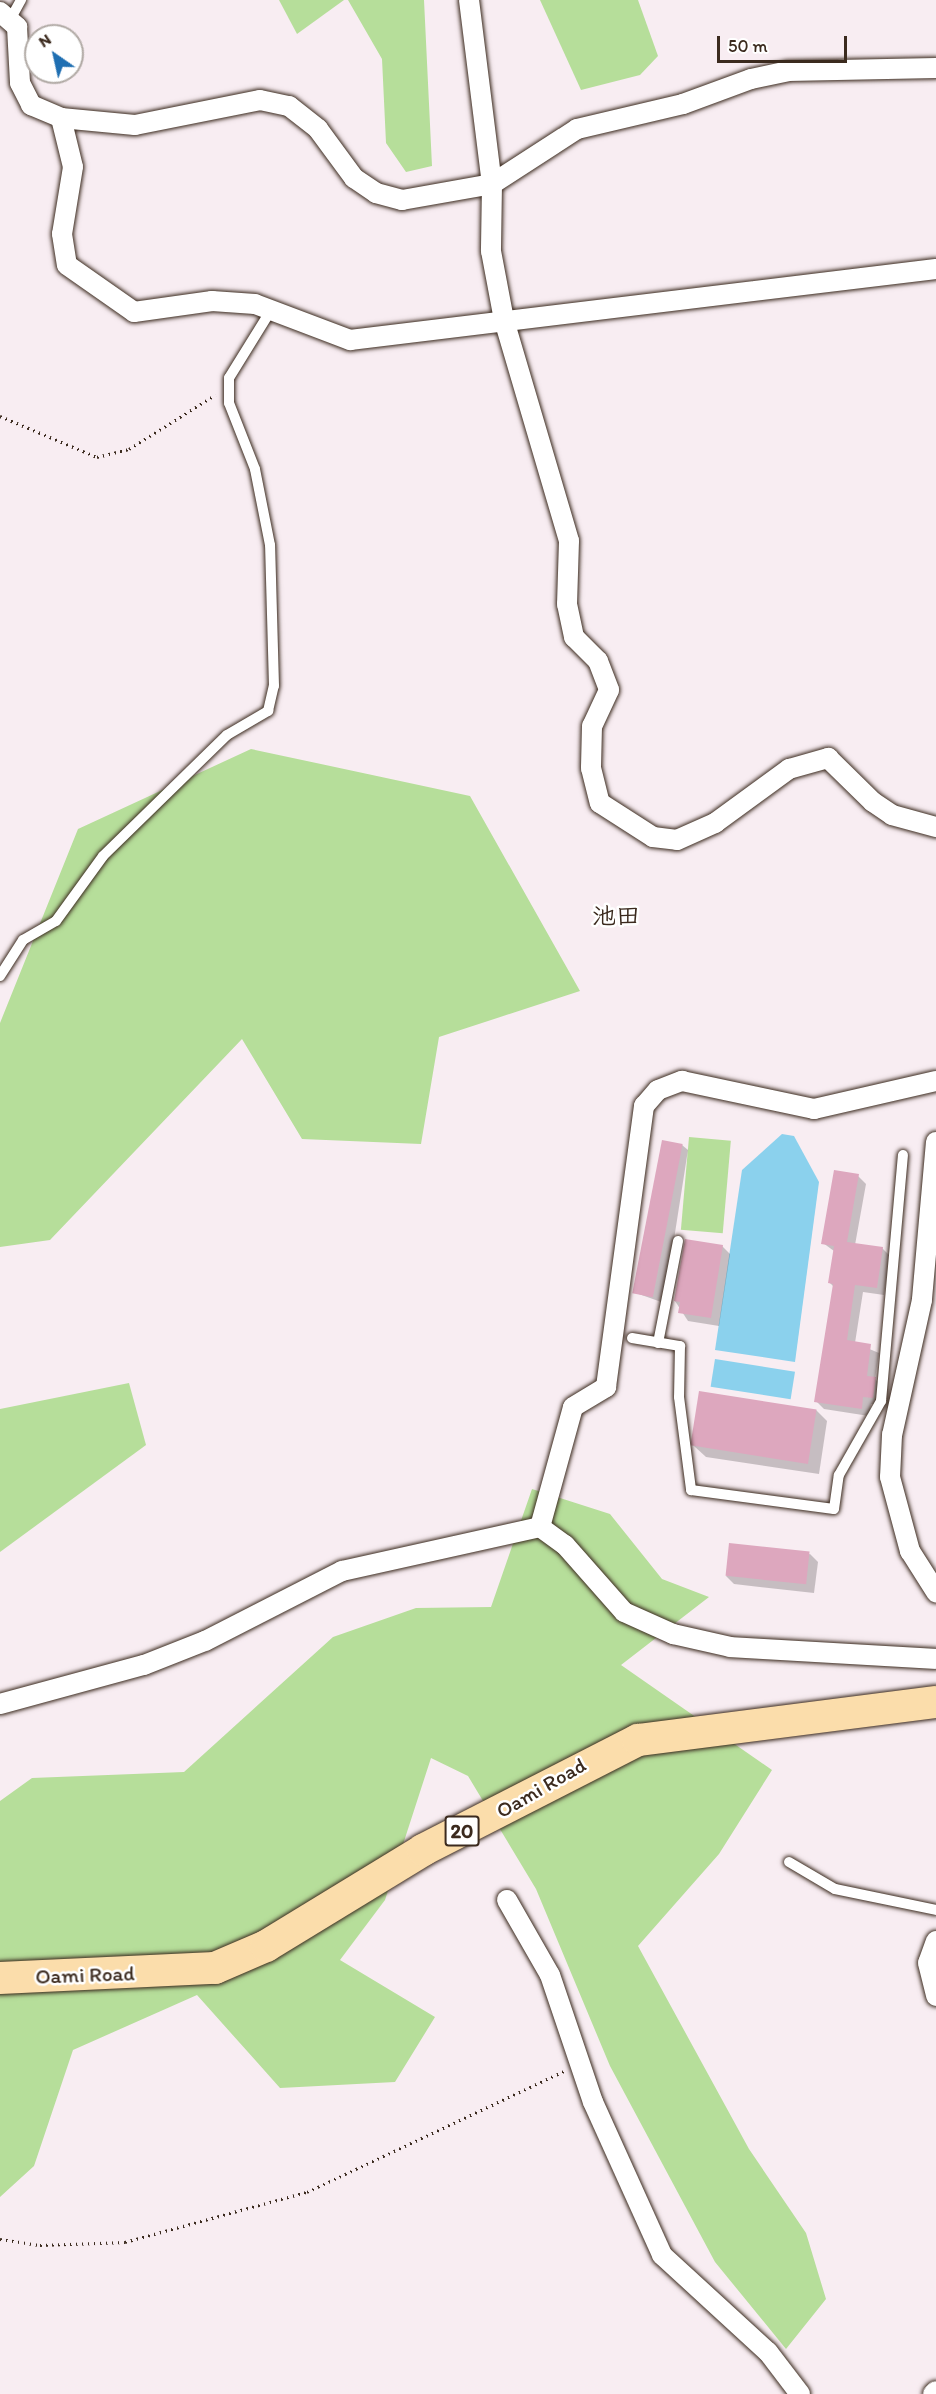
<!DOCTYPE html>
<meta charset="utf-8">
<style>
body{margin:0}
#map{position:relative;width:936px;height:2394px;overflow:hidden;background:#f8edf2;font-family:Itim,"Klee One",sans-serif}
div>[style]{position:absolute}
.green>*{inset:0;background:#b6de9a;transform-origin:0 0}
.water>*{inset:0;background:#8bd1ed;transform-origin:0 0}
.shadow>*{inset:0;background:#0003}
.building>*{inset:0;background:#dda7be;transform-origin:0 0}
.path>*{height:3px;margin-top:-1.5px;transform-origin:0;background:repeating-linear-gradient(90deg,#3b2a1e 0 1.5px,transparent 0 6px)}
.roads{filter:drop-shadow(0 0 2px #3b2a1e) drop-shadow(0 0 2px #3b2a1e)}
.lane>*{height:10px;margin:-5px;padding:0 5px;transform-origin:5px;border-radius:5px;background:#fff}
.street>*{height:20px;margin:-10px;padding:0 10px;transform-origin:10px;border-radius:10px;background:#fff}
.primary>*{height:32px;margin:-16px;padding:0 16px;transform-origin:16px;border-radius:16px;background:#fbddab}
span{translate:-50% -50%;white-space:nowrap;text-align:center;line-height:1.15;-webkit-text-stroke:5px #fff;paint-order:stroke}
.shield-label span{padding:2px 4px;background:#fff;border:2px solid;border-radius:4px;-webkit-text-stroke-width:0}
.shield-label{font-size:20px;color:#3b2a1e;font-weight:700}
.street-label{font-size:21px;color:#3b2a1e}
.quarter-label{font-size:24px;color:#3b2a1e;font-weight:700}
.north{position:absolute;left:24px;top:24px;width:60px;height:60px;box-sizing:border-box;background:#fff;border:2px solid #b1aaa5;border-radius:50%;rotate:326deg;font-size:16px;font-weight:700;line-height:24px;text-align:center;color:#3b2a1e}
.north::after{content:'';display:block;margin:auto;width:21px;height:27px;background:#1f6fb2;clip-path:polygon(50% 0,100% 100%,50% 72%,0 100%)}
.scale{position:absolute;left:717px;top:36px;width:130px;height:27px;box-sizing:border-box;border:3px solid #3b2a1e;border-top:0;padding-left:8px;font-size:18px;line-height:21px;white-space:nowrap;color:#3b2a1e;-webkit-text-stroke:4px #fff;paint-order:stroke}
</style>
<div id="map">
<div class="green">
<i style="clip-path:polygon(279px 0,344px 0,297px 34px)"></i>
<i style="clip-path:polygon(348px 0,424px 0,432px 166px,406px 172px,386px 143px,382px 59px)"></i>
<i style="clip-path:polygon(540px 0,638px 0,658px 56px,640px 75px,581px 90px)"></i>
<i style="clip-path:polygon(251px 749px,470px 796px,580px 991px,439px 1037px,421px 1144px,302px 1139px,242px 1039px,50px 1240px,0 1247px,0 1023px,78px 829px)"></i>
<i style="left:689px;top:1137px;width:42px;height:93px;rotate:5deg"></i>
<i style="clip-path:polygon(129px 1383px,146px 1445px,0 1552px,0 1409px)"></i>
<i style="clip-path:polygon(532px 1489px,610px 1514px,662px 1579px,709px 1597px,621px 1665px,772px 1770px,719px 1854px,638px 1946px,749px 2149px,806px 2233px,826px 2299px,786px 2349px,715px 2262px,610px 2066px,536px 1889px,468px 1776px,431px 1758px,385px 1900px,340px 1960px,435px 2017px,395px 2082px,280px 2088px,197px 1995px,73px 2050px,34px 2166px,0 2197px,0 1801px,32px 1778px,184px 1772px,333px 1637px,416px 1608px,491px 1607px)"></i>
</div>
<div class="water">
<i style="clip-path:polygon(782px 1134px,794px 1136px,819px 1182px,795px 1362px,715px 1350px,742px 1170px)"></i>
<i style="left:715px;top:1359px;width:81px;height:28px;rotate:9deg"></i>
</div>
<div class="shadow">
<i style="clip-path:polygon(682px 1145px,688px 1150px,664px 1303px,636px 1293px)"></i>
<i style="clip-path:polygon(858px 1176px,866px 1184px,855px 1245px,882px 1248px,890px 1256px,884px 1295px,863px 1292px,855px 1343px,879px 1353px,875px 1379px,883px 1387px,881px 1405px,871px 1404px,869px 1416px,824px 1409px,816px 1401px,834px 1287px,830px 1283px,834px 1251px,823px 1243px)"></i>
<i style="clip-path:polygon(722px 1246px,730px 1254px,719px 1326px,688px 1321px,675px 1301px)"></i>
<i style="clip-path:polygon(816px 1410px,827px 1421px,819px 1474px,706px 1457px,694px 1446px)"></i>
<i style="clip-path:polygon(810px 1554px,818px 1562px,814px 1593px,734px 1584px,726px 1576px)"></i>
</div>
<div class="building">
<i style="left:662px;top:1140px;width:21px;height:156px;rotate:11deg"></i>
<i style="clip-path:polygon(834px 1170px,859px 1174px,847px 1242px,883px 1247px,877px 1288px,855px 1285px,847px 1340px,871px 1344px,867px 1376px,876px 1377px,873px 1398px,863px 1397px,862px 1409px,814px 1402px,833px 1284px,828px 1283px,834px 1246px,821px 1244px)"></i>
<i style="clip-path:polygon(685px 1239px,723px 1245px,711px 1318px,678px 1313px,680px 1302px,674px 1301px)"></i>
<i style="left:699px;top:1391px;width:119px;height:55px;rotate:9deg"></i>
<i style="left:729px;top:1543px;width:81px;height:33px;rotate:6deg"></i>
</div>
<div class="path">
<i style="left:0;top:416px;width:105px;rotate:22.9deg"></i>
<i style="left:97px;top:457px;width:33px;rotate:-14deg"></i>
<i style="left:129px;top:449px;width:102px;rotate:-32.1deg"></i>
<i style="left:0;top:2239px;width:40px;rotate:8.5deg"></i>
<i style="left:40px;top:2245px;width:85px;rotate:-2deg"></i>
<i style="left:125px;top:2242px;width:189px;rotate:-15.4deg"></i>
<i style="left:307px;top:2192px;width:284px;rotate:-25.2deg"></i>
</div>
<div class="roads">
<div class="lane">
<i style="left:11px;top:18px;width:21px;rotate:-61deg"></i>
<i style="left:0;top:976px;width:43px;rotate:-57.4deg"></i>
<i style="left:23px;top:940px;width:38px;rotate:-30deg"></i>
<i style="left:56px;top:921px;width:80px;rotate:-54.1deg"></i>
<i style="left:103px;top:856px;width:173px;rotate:-44.3deg"></i>
<i style="left:227px;top:735px;width:48px;rotate:-30.3deg"></i>
<i style="left:268px;top:711px;width:26px;rotate:-77deg"></i>
<i style="left:274px;top:686px;width:141px;rotate:-91.6deg"></i>
<i style="left:270px;top:545px;width:77px;rotate:-101.2deg"></i>
<i style="left:255px;top:469px;width:71px;rotate:-111.5deg"></i>
<i style="left:229px;top:403px;width:25px;rotate:-90deg"></i>
<i style="left:229px;top:378px;width:78px;rotate:-58.2deg"></i>
<i style="left:632px;top:1338px;width:49px;rotate:9.5deg"></i>
<i style="left:680px;top:1346px;width:51px;rotate:91.1deg"></i>
<i style="left:679px;top:1397px;width:94px;rotate:82.6deg"></i>
<i style="left:691px;top:1490px;width:144px;rotate:7.6deg"></i>
<i style="left:834px;top:1509px;width:34px;rotate:-82deg"></i>
<i style="left:839px;top:1475px;width:85px;rotate:-60.4deg"></i>
<i style="left:881px;top:1401px;width:247px;rotate:-84.9deg"></i>
<i style="left:658px;top:1343px;width:104px;rotate:-78.9deg"></i>
<i style="left:789px;top:1862px;width:53px;rotate:30.4deg"></i>
<i style="left:835px;top:1889px;width:103px;rotate:11.7deg"></i>
</div>
<div class="street">
<i style="left:469px;top:0;width:185px;rotate:82.9deg"></i>
<i style="left:492px;top:184px;width:67px;rotate:90.9deg"></i>
<i style="left:491px;top:251px;width:70px;rotate:79.3deg"></i>
<i style="left:504px;top:320px;width:230px;rotate:73.6deg"></i>
<i style="left:569px;top:541px;width:63px;rotate:91.8deg"></i>
<i style="left:567px;top:604px;width:34px;rotate:78deg"></i>
<i style="left:574px;top:637px;width:34px;rotate:45deg"></i>
<i style="left:598px;top:661px;width:31px;rotate:69deg"></i>
<i style="left:609px;top:690px;width:40px;rotate:115deg"></i>
<i style="left:592px;top:726px;width:42px;rotate:91.4deg"></i>
<i style="left:591px;top:768px;width:36px;rotate:76deg"></i>
<i style="left:600px;top:803px;width:63px;rotate:32.7deg"></i>
<i style="left:653px;top:837px;width:24px;rotate:7deg"></i>
<i style="left:677px;top:840px;width:42px;rotate:-24.1deg"></i>
<i style="left:715px;top:823px;width:92px;rotate:-36.1deg"></i>
<i style="left:789px;top:769px;width:41px;rotate:-15.8deg"></i>
<i style="left:828px;top:758px;width:63px;rotate:44.4deg"></i>
<i style="left:873px;top:802px;width:23px;rotate:34deg"></i>
<i style="left:892px;top:815px;width:46px;rotate:15.3deg"></i>
<i style="left:0;top:12px;width:23px;rotate:41deg"></i>
<i style="left:17px;top:27px;width:56px;rotate:86.9deg"></i>
<i style="left:20px;top:83px;width:25px;rotate:63deg"></i>
<i style="left:31px;top:105px;width:33px;rotate:23deg"></i>
<i style="left:61px;top:118px;width:74px;rotate:5.4deg"></i>
<i style="left:135px;top:125px;width:127px;rotate:-11.3deg"></i>
<i style="left:260px;top:100px;width:30px;rotate:12deg"></i>
<i style="left:289px;top:106px;width:37px;rotate:38deg"></i>
<i style="left:318px;top:129px;width:61px;rotate:53.7deg"></i>
<i style="left:354px;top:178px;width:27px;rotate:34deg"></i>
<i style="left:376px;top:193px;width:27px;rotate:15deg"></i>
<i style="left:402px;top:200px;width:91px;rotate:-10.1deg"></i>
<i style="left:492px;top:184px;width:101px;rotate:-32.9deg"></i>
<i style="left:577px;top:129px;width:109px;rotate:-13.3deg"></i>
<i style="left:683px;top:104px;width:72px;rotate:-20.2deg"></i>
<i style="left:751px;top:79px;width:38px;rotate:-12deg"></i>
<i style="left:788px;top:71px;width:148px;rotate:-1.2deg"></i>
<i style="left:61px;top:118px;width:50px;rotate:76.2deg"></i>
<i style="left:73px;top:167px;width:68px;rotate:99.3deg"></i>
<i style="left:62px;top:234px;width:31px;rotate:81deg"></i>
<i style="left:67px;top:265px;width:82px;rotate:35deg"></i>
<i style="left:134px;top:312px;width:79px;rotate:-8deg"></i>
<i style="left:212px;top:301px;width:43px;rotate:4deg"></i>
<i style="left:255px;top:304px;width:102px;rotate:20.8deg"></i>
<i style="left:350px;top:340px;width:590px;rotate:-6.91deg"></i>
<i style="left:936px;top:1142px;width:159px;rotate:95.1deg"></i>
<i style="left:922px;top:1300px;width:138px;rotate:102.5deg"></i>
<i style="left:892px;top:1435px;width:42px;rotate:92.7deg"></i>
<i style="left:890px;top:1477px;width:77px;rotate:74.9deg"></i>
<i style="left:910px;top:1551px;width:49px;rotate:57.6deg"></i>
<i style="left:540px;top:1527px;width:124px;rotate:-74.6deg"></i>
<i style="left:573px;top:1407px;width:39px;rotate:-31deg"></i>
<i style="left:606px;top:1387px;width:284px;rotate:-82.3deg"></i>
<i style="left:644px;top:1106px;width:21px;rotate:-49deg"></i>
<i style="left:658px;top:1090px;width:26px;rotate:-21deg"></i>
<i style="left:682px;top:1081px;width:135px;rotate:12deg"></i>
<i style="left:814px;top:1109px;width:125px;rotate:-12.9deg"></i>
<i style="left:0;top:1704px;width:149px;rotate:-15.2deg"></i>
<i style="left:144px;top:1665px;width:66px;rotate:-21.5deg"></i>
<i style="left:205px;top:1641px;width:154px;rotate:-27.1deg"></i>
<i style="left:342px;top:1571px;width:203px;rotate:-12.5deg"></i>
<i style="left:540px;top:1527px;width:31px;rotate:36deg"></i>
<i style="left:565px;top:1545px;width:89px;rotate:48.6deg"></i>
<i style="left:624px;top:1612px;width:54px;rotate:24.2deg"></i>
<i style="left:673px;top:1634px;width:58px;rotate:12.8deg"></i>
<i style="left:730px;top:1647px;width:206px;rotate:3.3deg"></i>
<i style="left:507px;top:1900px;width:86px;rotate:60.2deg"></i>
<i style="left:550px;top:1975px;width:134px;rotate:71.3deg"></i>
<i style="left:593px;top:2102px;width:168px;rotate:65.7deg"></i>
<i style="left:662px;top:2255px;width:144px;rotate:42.5deg"></i>
<i style="left:768px;top:2352px;width:53px;rotate:52.7deg"></i>
<i style="left:936px;top:1941px;width:23px;rotate:110deg"></i>
<i style="left:928px;top:1963px;width:34px;rotate:76deg"></i>
<i style="left:933px;top:2394px;width:4px;rotate:-45deg"></i>
</div>
<div class="primary">
<i style="left:0;top:1978px;width:215px;rotate:-2.7deg"></i>
<i style="left:215px;top:1968px;width:56px;rotate:-23.3deg"></i>
<i style="left:266px;top:1946px;width:184px;rotate:-31.4deg"></i>
<i style="left:423px;top:1850px;width:242px;rotate:-27.1deg"></i>
<i style="left:638px;top:1740px;width:300px;rotate:-7.3deg"></i>
</div>
</div>
<div class="shield-label">
<span style="left:462px;top:1831px">20</span>
</div>
<div class="street-label">
<span style="left:541px;top:1788px;rotate:-30deg">Oami Road</span>
<span style="left:85px;top:1975px;rotate:-2deg">Oami Road</span>
</div>
<div class="quarter-label">
<span style="left:616px;top:916px">池田</span>
</div>
<div class="north">N</div>
<div class="scale">50 m</div>
</div>
